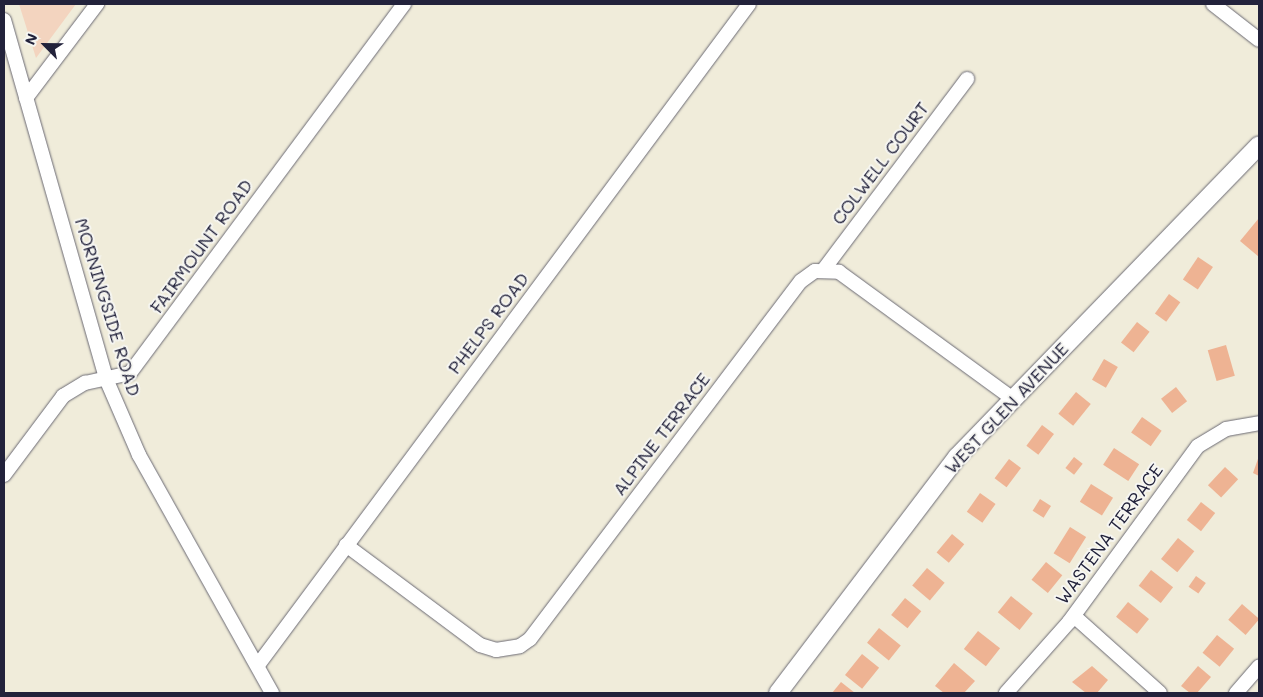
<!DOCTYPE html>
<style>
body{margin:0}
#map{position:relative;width:1263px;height:697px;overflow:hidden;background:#f0ecda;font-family:Mali,sans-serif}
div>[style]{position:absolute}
.built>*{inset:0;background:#f3d4bf}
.building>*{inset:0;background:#eeb393;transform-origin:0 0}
.roads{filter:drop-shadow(0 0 1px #6a6973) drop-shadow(0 0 1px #6a6973)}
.minor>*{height:14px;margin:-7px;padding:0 7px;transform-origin:7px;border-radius:7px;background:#fff}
.tertiary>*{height:18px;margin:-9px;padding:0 9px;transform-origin:9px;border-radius:9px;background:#fff}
span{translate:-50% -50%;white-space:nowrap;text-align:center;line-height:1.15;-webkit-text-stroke:4px #f6f6f2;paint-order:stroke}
.street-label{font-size:18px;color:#22223b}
.frame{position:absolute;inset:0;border:5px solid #22223b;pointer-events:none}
.north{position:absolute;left:20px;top:20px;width:50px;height:50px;-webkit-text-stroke:4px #f6f6f2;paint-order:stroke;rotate:293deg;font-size:14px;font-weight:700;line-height:20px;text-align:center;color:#22223b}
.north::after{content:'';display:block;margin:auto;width:18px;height:22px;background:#22223b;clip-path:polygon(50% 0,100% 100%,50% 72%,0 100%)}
</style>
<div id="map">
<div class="built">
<i style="clip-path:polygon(19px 4px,76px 4px,36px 58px)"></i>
</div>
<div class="building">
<i style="clip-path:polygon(1259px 218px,1259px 257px,1240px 241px)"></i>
<i style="left:1198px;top:257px;width:18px;height:27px;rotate:34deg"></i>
<i style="left:1169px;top:294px;width:14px;height:24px;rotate:36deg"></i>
<i style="left:1137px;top:322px;width:16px;height:26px;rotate:38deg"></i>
<i style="left:1226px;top:345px;width:32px;height:19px;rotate:74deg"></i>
<i style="left:1104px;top:359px;width:16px;height:24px;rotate:30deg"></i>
<i style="left:1176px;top:387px;width:18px;height:19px;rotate:52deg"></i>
<i style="left:1076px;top:392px;width:19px;height:28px;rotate:39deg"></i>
<i style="left:1142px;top:417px;width:24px;height:19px;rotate:35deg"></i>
<i style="left:1042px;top:425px;width:15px;height:26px;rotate:37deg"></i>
<i style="left:1114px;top:448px;width:30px;height:20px;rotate:33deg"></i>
<i style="clip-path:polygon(1259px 456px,1259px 476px,1253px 473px)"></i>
<i style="left:1074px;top:457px;width:11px;height:14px;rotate:38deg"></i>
<i style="left:1009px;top:459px;width:15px;height:24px;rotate:37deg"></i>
<i style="left:1225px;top:467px;width:18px;height:25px;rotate:43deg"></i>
<i style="left:1091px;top:484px;width:26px;height:21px;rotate:32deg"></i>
<i style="left:980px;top:493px;width:19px;height:23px;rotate:35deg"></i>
<i style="left:1040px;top:499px;width:13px;height:14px;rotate:32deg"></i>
<i style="left:1201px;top:502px;width:18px;height:23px;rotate:38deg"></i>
<i style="left:1070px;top:527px;width:19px;height:31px;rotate:32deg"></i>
<i style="left:952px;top:534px;width:16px;height:24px;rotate:40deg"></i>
<i style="left:1178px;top:538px;width:21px;height:27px;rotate:39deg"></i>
<i style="left:1046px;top:562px;width:21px;height:23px;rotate:39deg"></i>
<i style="left:927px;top:568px;width:23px;height:23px;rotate:40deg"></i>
<i style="left:1151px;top:570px;width:28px;height:20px;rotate:38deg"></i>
<i style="left:1196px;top:576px;width:12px;height:13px;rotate:35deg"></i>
<i style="left:1011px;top:596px;width:28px;height:21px;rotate:39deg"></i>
<i style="left:905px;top:598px;width:21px;height:22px;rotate:39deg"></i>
<i style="left:1128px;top:602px;width:27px;height:19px;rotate:39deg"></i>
<i style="left:1242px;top:604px;width:23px;height:21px;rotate:41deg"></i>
<i style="left:879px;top:628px;width:28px;height:19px;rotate:39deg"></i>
<i style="left:978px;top:631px;width:28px;height:23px;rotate:38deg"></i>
<i style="left:1217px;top:635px;width:22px;height:23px;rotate:39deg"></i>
<i style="left:862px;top:654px;width:22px;height:27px;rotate:39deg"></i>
<i style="clip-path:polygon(954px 663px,975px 681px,964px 693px,944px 693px,935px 686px)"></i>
<i style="clip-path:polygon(1092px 666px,1108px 680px,1097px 693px,1086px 693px,1072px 682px)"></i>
<i style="clip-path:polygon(1198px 666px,1211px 677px,1197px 693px,1190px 693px,1181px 686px)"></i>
<i style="clip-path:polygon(841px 682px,855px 693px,832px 693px)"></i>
</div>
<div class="roads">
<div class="minor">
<i style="left:1213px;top:4px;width:58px;rotate:38deg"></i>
<i style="left:4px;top:20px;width:375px;rotate:74.1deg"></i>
<i style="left:107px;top:381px;width:81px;rotate:66.6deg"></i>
<i style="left:139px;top:455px;width:273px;rotate:60.8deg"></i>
<i style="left:26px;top:98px;width:118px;rotate:-52.9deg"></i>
<i style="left:824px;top:269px;width:238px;rotate:-53deg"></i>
<i style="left:4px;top:475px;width:99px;rotate:-53.2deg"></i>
<i style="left:63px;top:396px;width:26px;rotate:-31deg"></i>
<i style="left:85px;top:383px;width:46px;rotate:-12.5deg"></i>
<i style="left:130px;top:373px;width:460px;rotate:-53.4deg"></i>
<i style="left:346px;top:545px;width:167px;rotate:36.7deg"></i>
<i style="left:480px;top:645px;width:17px;rotate:17deg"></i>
<i style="left:496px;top:650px;width:24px;rotate:-9deg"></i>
<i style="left:520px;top:646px;width:12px;rotate:-35deg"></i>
<i style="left:530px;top:639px;width:449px;rotate:-52.9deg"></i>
<i style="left:801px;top:281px;width:17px;rotate:-36deg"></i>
<i style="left:815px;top:271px;width:24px;rotate:2deg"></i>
<i style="left:839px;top:272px;width:215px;rotate:36.1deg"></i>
<i style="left:1074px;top:616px;width:115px;rotate:41.8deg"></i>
<i style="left:258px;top:665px;width:823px;rotate:-53.39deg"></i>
<i style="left:1006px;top:693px;width:95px;rotate:-48.4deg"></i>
<i style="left:1069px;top:622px;width:218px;rotate:-53.8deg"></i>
<i style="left:1198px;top:446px;width:33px;rotate:-31deg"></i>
<i style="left:1226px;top:429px;width:34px;rotate:-10deg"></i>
<i style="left:1236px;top:693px;width:35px;rotate:-49deg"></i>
</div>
<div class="tertiary">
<i style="left:778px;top:693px;width:296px;rotate:-52.8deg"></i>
<i style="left:957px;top:457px;width:434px;rotate:-45.9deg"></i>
</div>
</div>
<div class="street-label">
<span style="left:880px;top:163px;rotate:-53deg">COLWELL COURT</span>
<span style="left:201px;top:246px;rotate:-54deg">FAIRMOUNT ROAD</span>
<span style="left:108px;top:307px;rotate:73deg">MORNINGSIDE ROAD</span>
<span style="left:488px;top:323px;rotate:-53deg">PHELPS ROAD</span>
<span style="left:1006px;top:408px;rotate:-47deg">WEST GLEN AVENUE</span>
<span style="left:661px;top:434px;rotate:-53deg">ALPINE TERRACE</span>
<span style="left:1109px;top:534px;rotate:-54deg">WASTENA TERRACE</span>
</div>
<div class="frame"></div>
<div class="north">N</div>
</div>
